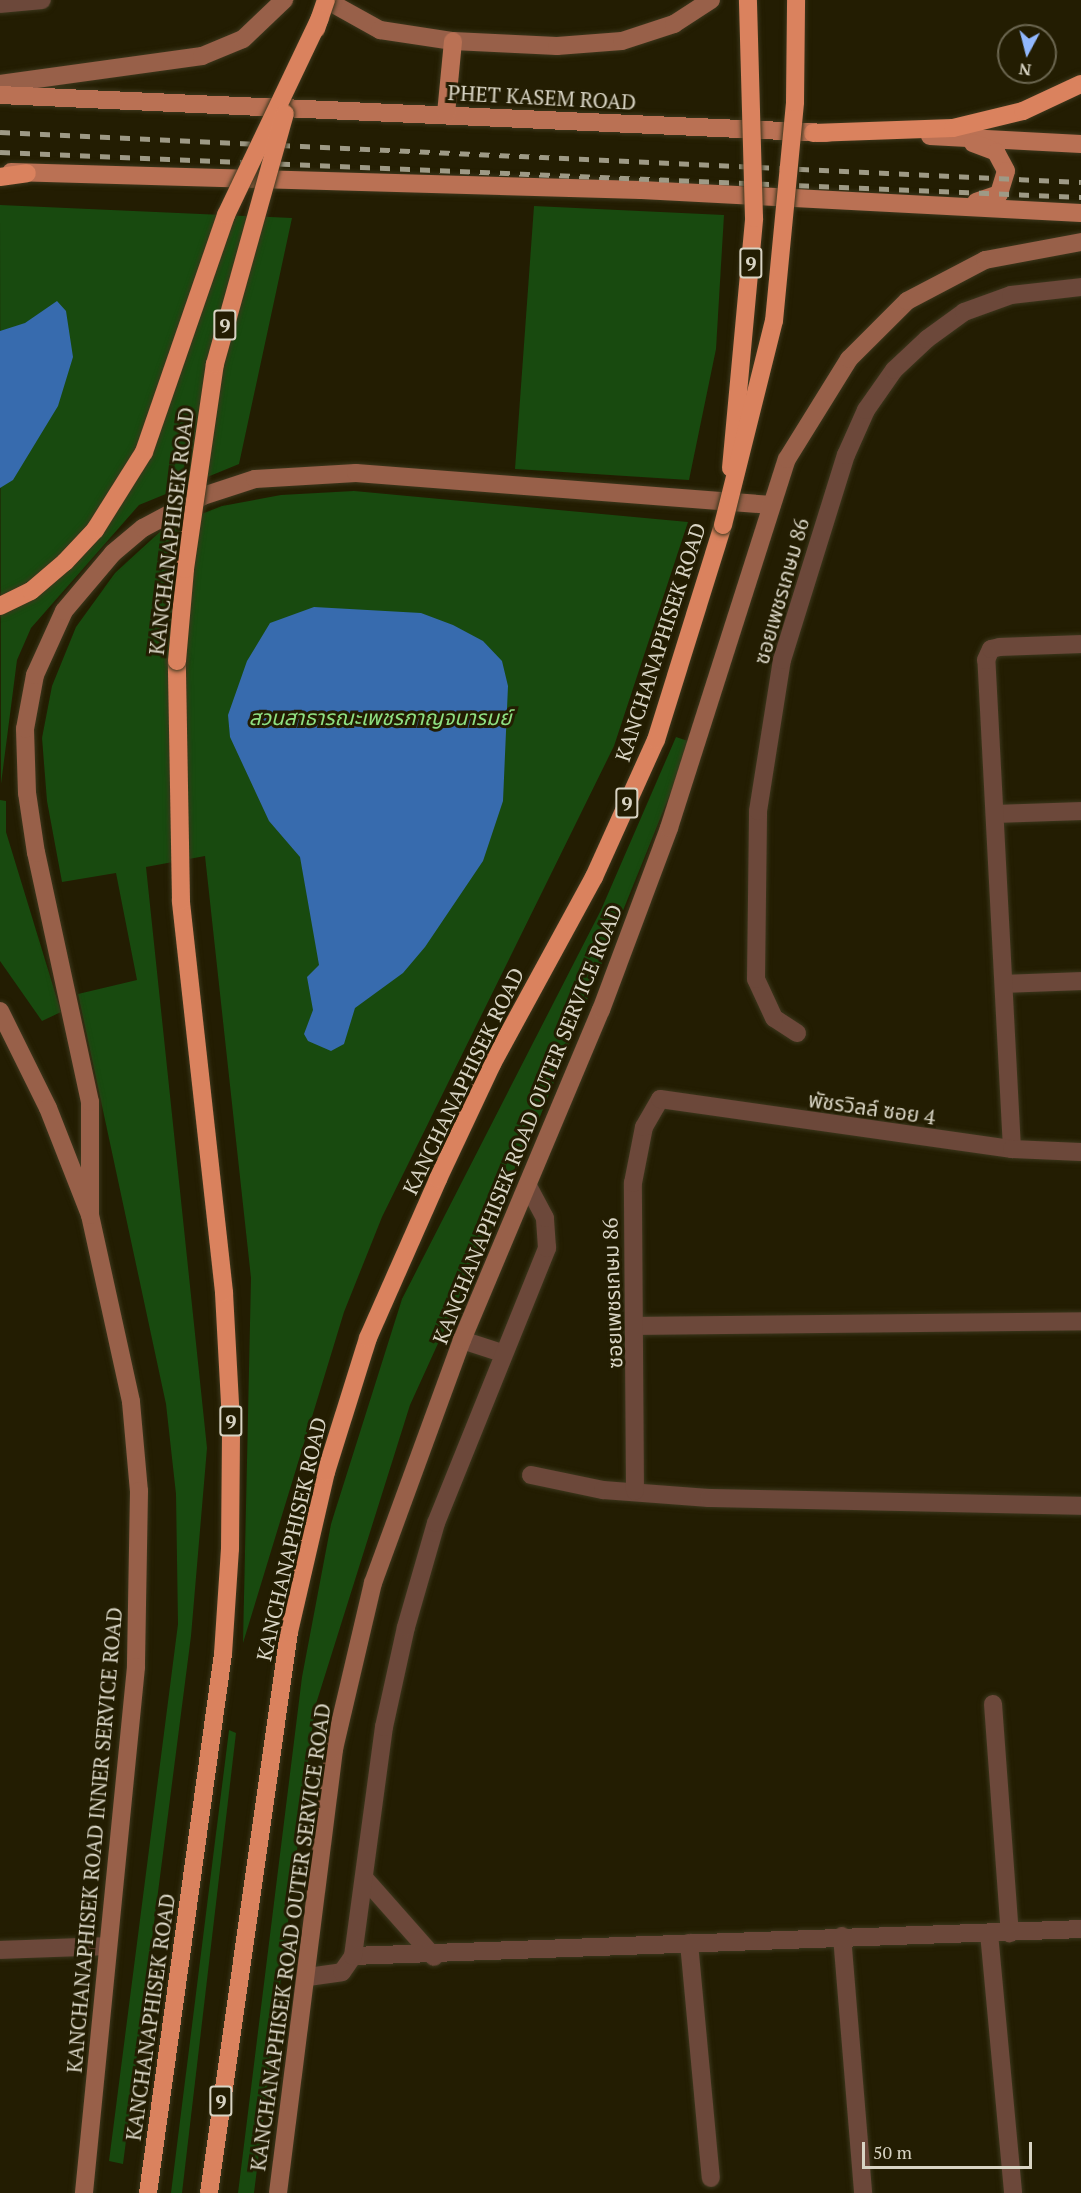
<!DOCTYPE html>
<meta charset="utf-8">
<style>
body{margin:0}
#map{position:relative;width:1081px;height:2193px;overflow:hidden;background:#231d02;font-family:"PT Serif","Noto Sans Thai",serif}
div>[style]{position:absolute}
.green>*{inset:0;background:#184a0f}
.water>*{inset:0;background:#376bae}
.roads{filter:drop-shadow(0 0 2px #3c371d) drop-shadow(0 0 2px #3c371d)}
.street>*{height:18px;margin:-9px;padding:0 9px;transform-origin:9px;border-radius:9px;background:#6c483a}
.secondary>*{height:18px;margin:-9px;padding:0 9px;transform-origin:9px;border-radius:9px;background:#986049}
.primary>*{height:18px;margin:-9px;padding:0 9px;transform-origin:9px;border-radius:9px;background:#ba7154}
.highway>*{height:18px;margin:-9px;padding:0 9px;transform-origin:9px;border-radius:9px;background:#da825e}
.rail>*{height:4.5px;margin-top:-2.25px;transform-origin:0;background:repeating-linear-gradient(90deg,#9e9a86 0 10px,transparent 0 20px)}
.bridges{filter:drop-shadow(0 0 2px #3c371d) drop-shadow(0 0 2px #3c371d)}
.highway-bridge>*{height:18px;margin:-9px;padding:0 9px;transform-origin:9px;border-radius:9px;background:#da825e}
span{translate:-50% -50%;white-space:nowrap;text-align:center;line-height:1.15;-webkit-text-stroke:6px #231d02;paint-order:stroke}
.shield-label span{padding:2px 4px;background:#231d02;border:2px solid;border-radius:4px;-webkit-text-stroke-width:0}
.shield-label{font-size:20px;color:#d8d4c4;font-weight:700}
.street-label{font-size:21px;color:#d8d4c4}
.park-label{font-size:21px;color:#8fe082;font-style:italic}
.north{position:absolute;left:997px;top:24px;width:60px;height:60px;box-sizing:border-box;background:#231d02;border:2px solid #6b6650;border-radius:50%;rotate:187deg;font-size:16px;font-weight:700;line-height:24px;text-align:center;color:#d8d4c4}
.north::after{content:'';display:block;margin:auto;width:21px;height:27px;background:#91b8fd;clip-path:polygon(50% 0,100% 100%,50% 72%,0 100%)}
.scale{position:absolute;left:862px;top:2142px;width:170px;height:27px;box-sizing:border-box;border:3px solid #d8d4c4;border-top:0;padding-left:8px;font-size:18px;line-height:21px;white-space:nowrap;color:#d8d4c4;-webkit-text-stroke:4px #231d02;paint-order:stroke}
</style>
<div id="map">
<div class="green">
<i style="clip-path:polygon(0 205px,292px 218px,239px 464px,139px 505px,31px 628px,17px 660px,1px 784px)"></i>
<i style="clip-path:polygon(534px 206px,724px 215px,716px 349px,689px 480px,515px 469px)"></i>
<i style="clip-path:polygon(354px 491px,688px 522px,614px 746px,382px 1217px,344px 1312px,243px 1643px,251px 1278px,205px 856px,146px 867px,207px 1448px,191px 1636px,123px 2164px,109px 2161px,178px 1624px,176px 1494px,166px 1404px,78px 994px,137px 980px,116px 873px,62px 882px,47px 801px,42px 738px,52px 686px,76px 627px,115px 573px,163px 529px,222px 506px,281px 495px)"></i>
<i style="clip-path:polygon(676px 737px,691px 742px,531px 1139px,410px 1405px,315px 1707px,254px 2193px,238px 2193px,302px 1677px,331px 1524px,402px 1299px,601px 910px)"></i>
<i style="clip-path:polygon(0 800px,6px 801px,6px 832px,61px 1012px,42px 1021px,0 961px)"></i>
<i style="clip-path:polygon(229px 1730px,236px 1733px,182px 2193px,171px 2193px)"></i>
</div>
<div class="water">
<i style="clip-path:polygon(57px 301px,66px 311px,73px 357px,58px 406px,13px 480px,0 488px,0 331px,25px 323px)"></i>
<i style="clip-path:polygon(314px 607px,421px 613px,453px 625px,483px 641px,502px 661px,508px 686px,503px 801px,483px 861px,425px 947px,403px 973px,355px 1008px,344px 1044px,331px 1051px,308px 1041px,304px 1034px,313px 1010px,307px 977px,319px 965px,300px 857px,269px 821px,230px 737px,228px 715px,247px 661px,270px 623px)"></i>
</div>
<div class="roads">
<div class="street">
<i style="left:0;top:4px;width:42px;rotate:-5.4deg"></i>
<i style="left:996px;top:814px;width:85px;rotate:-2deg"></i>
<i style="left:1004px;top:984px;width:77px;rotate:-2.2deg"></i>
<i style="left:797px;top:1033px;width:27px;rotate:-147deg"></i>
<i style="left:774px;top:1018px;width:43px;rotate:-114.8deg"></i>
<i style="left:756px;top:979px;width:168px;rotate:-89.3deg"></i>
<i style="left:758px;top:811px;width:153px;rotate:-81deg"></i>
<i style="left:782px;top:660px;width:215px;rotate:-72.7deg"></i>
<i style="left:846px;top:455px;width:49px;rotate:-66deg"></i>
<i style="left:866px;top:410px;width:49px;rotate:-55deg"></i>
<i style="left:894px;top:370px;width:45px;rotate:-43.2deg"></i>
<i style="left:927px;top:339px;width:46px;rotate:-36.1deg"></i>
<i style="left:964px;top:312px;width:50px;rotate:-19.9deg"></i>
<i style="left:1011px;top:295px;width:70px;rotate:-6.5deg"></i>
<i style="left:1012px;top:1149px;width:490px;rotate:-93deg"></i>
<i style="left:986px;top:660px;width:12px;rotate:-66deg"></i>
<i style="left:991px;top:649px;width:9px;rotate:-13deg"></i>
<i style="left:1000px;top:647px;width:81px;rotate:-2.1deg"></i>
<i style="left:638px;top:1326px;width:443px;rotate:-0.6deg"></i>
<i style="left:462px;top:1340px;width:42px;rotate:18deg"></i>
<i style="left:531px;top:1475px;width:74px;rotate:11.8deg"></i>
<i style="left:603px;top:1490px;width:106px;rotate:4.3deg"></i>
<i style="left:709px;top:1498px;width:372px;rotate:1.2deg"></i>
<i style="left:635px;top:1491px;width:308px;rotate:-90.4deg"></i>
<i style="left:633px;top:1183px;width:57px;rotate:-78.9deg"></i>
<i style="left:644px;top:1127px;width:32px;rotate:-60deg"></i>
<i style="left:660px;top:1099px;width:356px;rotate:8.1deg"></i>
<i style="left:1012px;top:1149px;width:69px;rotate:2.5deg"></i>
<i style="left:993px;top:1704px;width:230px;rotate:85.8deg"></i>
<i style="left:365px;top:1879px;width:104px;rotate:48.5deg"></i>
<i style="left:989px;top:1933px;width:261px;rotate:84.7deg"></i>
<i style="left:842px;top:1936px;width:258px;rotate:85.3deg"></i>
<i style="left:689px;top:1943px;width:236px;rotate:84.7deg"></i>
<i style="left:0;top:1950px;width:108px;rotate:-2.1deg"></i>
<i style="left:353px;top:1956px;width:729px;rotate:-2.12deg"></i>
<i style="left:308px;top:1977px;width:34px;rotate:-8deg"></i>
<i style="left:342px;top:1972px;width:19px;rotate:-55deg"></i>
<i style="left:353px;top:1956px;width:231px;rotate:-82.3deg"></i>
<i style="left:384px;top:1727px;width:102px;rotate:-77.6deg"></i>
<i style="left:406px;top:1627px;width:108px;rotate:-73.9deg"></i>
<i style="left:436px;top:1523px;width:297px;rotate:-68deg"></i>
<i style="left:547px;top:1248px;width:30px;rotate:-94deg"></i>
<i style="left:545px;top:1218px;width:36px;rotate:-118deg"></i>
</div>
<div class="secondary">
<i style="left:326px;top:0;width:62px;rotate:29.1deg"></i>
<i style="left:380px;top:30px;width:74px;rotate:8.6deg"></i>
<i style="left:453px;top:41px;width:104px;rotate:2.8deg"></i>
<i style="left:557px;top:46px;width:65px;rotate:-4.4deg"></i>
<i style="left:622px;top:41px;width:55px;rotate:-18.1deg"></i>
<i style="left:674px;top:24px;width:44px;rotate:-33deg"></i>
<i style="left:0;top:84px;width:204px;rotate:-7.9deg"></i>
<i style="left:202px;top:56px;width:44px;rotate:-22.5deg"></i>
<i style="left:243px;top:39px;width:57px;rotate:-43.6deg"></i>
<i style="left:0;top:1011px;width:108px;rotate:63.7deg"></i>
<i style="left:48px;top:1108px;width:115px;rotate:68.6deg"></i>
<i style="left:90px;top:1215px;width:191px;rotate:77.6deg"></i>
<i style="left:131px;top:1402px;width:89px;rotate:84.9deg"></i>
<i style="left:139px;top:1491px;width:176px;rotate:91deg"></i>
<i style="left:136px;top:1667px;width:529px;rotate:95.65deg"></i>
<i style="left:90px;top:1215px;width:113px;rotate:-90deg"></i>
<i style="left:90px;top:1102px;width:255px;rotate:-102.2deg"></i>
<i style="left:36px;top:853px;width:61px;rotate:-98.5deg"></i>
<i style="left:27px;top:793px;width:64px;rotate:-91.8deg"></i>
<i style="left:25px;top:729px;width:55px;rotate:-79.5deg"></i>
<i style="left:35px;top:675px;width:70px;rotate:-65.6deg"></i>
<i style="left:64px;top:611px;width:76px;rotate:-49.8deg"></i>
<i style="left:113px;top:553px;width:39px;rotate:-40deg"></i>
<i style="left:143px;top:528px;width:68px;rotate:-28.1deg"></i>
<i style="left:203px;top:496px;width:55px;rotate:-18.1deg"></i>
<i style="left:255px;top:479px;width:101px;rotate:-3.4deg"></i>
<i style="left:356px;top:473px;width:417px;rotate:4.4deg"></i>
<i style="left:278px;top:2193px;width:448px;rotate:-82.8deg"></i>
<i style="left:334px;top:1749px;width:171px;rotate:-76.8deg"></i>
<i style="left:373px;top:1583px;width:259px;rotate:-69.9deg"></i>
<i style="left:462px;top:1340px;width:358px;rotate:-67.2deg"></i>
<i style="left:601px;top:1010px;width:194px;rotate:-69.5deg"></i>
<i style="left:669px;top:828px;width:387px;rotate:-72.3deg"></i>
<i style="left:787px;top:459px;width:118px;rotate:-58.2deg"></i>
<i style="left:849px;top:359px;width:82px;rotate:-45deg"></i>
<i style="left:907px;top:301px;width:88px;rotate:-27.7deg"></i>
<i style="left:985px;top:260px;width:98px;rotate:-10.6deg"></i>
</div>
<div class="primary">
<i style="left:0;top:95px;width:828px;rotate:2.63deg"></i>
<i style="left:446px;top:114px;width:73px;rotate:-84.5deg"></i>
<i style="left:930px;top:136px;width:151px;rotate:3deg"></i>
<i style="left:973px;top:143px;width:25px;rotate:21deg"></i>
<i style="left:996px;top:152px;width:21px;rotate:62deg"></i>
<i style="left:1006px;top:171px;width:24px;rotate:107deg"></i>
<i style="left:999px;top:194px;width:24px;rotate:161deg"></i>
<i style="left:11px;top:172px;width:630px;rotate:1.64deg"></i>
<i style="left:641px;top:190px;width:441px;rotate:3deg"></i>
</div>
<div class="highway">
<i style="left:813px;top:133px;width:140px;rotate:-2deg"></i>
<i style="left:953px;top:128px;width:72px;rotate:-13.7deg"></i>
<i style="left:1023px;top:111px;width:64px;rotate:-25deg"></i>
<i style="left:0;top:177px;width:27px;rotate:-8deg"></i>
<i style="left:148px;top:2193px;width:544px;rotate:-82.08deg"></i>
<i style="left:223px;top:1654px;width:105px;rotate:-86.2deg"></i>
<i style="left:230px;top:1549px;width:127px;rotate:-89.5deg"></i>
<i style="left:231px;top:1422px;width:130px;rotate:-93.1deg"></i>
<i style="left:224px;top:1292px;width:393px;rotate:-96.3deg"></i>
<i style="left:181px;top:901px;width:240px;rotate:-91deg"></i>
<i style="left:209px;top:2193px;width:567px;rotate:-81.88deg"></i>
<i style="left:289px;top:1632px;width:164px;rotate:-77deg"></i>
<i style="left:326px;top:1472px;width:140px;rotate:-72.6deg"></i>
<i style="left:368px;top:1338px;width:174px;rotate:-66.2deg"></i>
<i style="left:438px;top:1179px;width:127px;rotate:-64.8deg"></i>
<i style="left:492px;top:1064px;width:213px;rotate:-61.4deg"></i>
<i style="left:594px;top:877px;width:150px;rotate:-65.7deg"></i>
<i style="left:656px;top:740px;width:225px;rotate:-72.7deg"></i>
</div>
</div>
<div class="rail">
<i style="left:0;top:132px;width:1082px;rotate:2.65deg"></i>
<i style="left:0;top:152px;width:1082px;rotate:2.38deg"></i>
</div>
<div class="bridges">
<div class="highway-bridge">
<i style="left:316px;top:29px;width:31px;rotate:-71deg"></i>
<i style="left:731px;top:468px;width:251px;rotate:-84.7deg"></i>
<i style="left:754px;top:218px;width:218px;rotate:-91.6deg"></i>
<i style="left:723px;top:525px;width:210px;rotate:-76deg"></i>
<i style="left:774px;top:321px;width:220px;rotate:-84.5deg"></i>
<i style="left:795px;top:102px;width:102px;rotate:-89.4deg"></i>
<i style="left:0;top:606px;width:34px;rotate:-26deg"></i>
<i style="left:31px;top:591px;width:45px;rotate:-40.5deg"></i>
<i style="left:65px;top:562px;width:44px;rotate:-46.8deg"></i>
<i style="left:95px;top:530px;width:92px;rotate:-57.9deg"></i>
<i style="left:144px;top:452px;width:251px;rotate:-70.9deg"></i>
<i style="left:226px;top:215px;width:218px;rotate:-64.5deg"></i>
<i style="left:177px;top:661px;width:92px;rotate:-85deg"></i>
<i style="left:185px;top:569px;width:207px;rotate:-81.7deg"></i>
<i style="left:215px;top:364px;width:260px;rotate:-74.4deg"></i>
</div>
</div>
<div class="shield-label">
<span style="left:751px;top:263px">9</span>
<span style="left:225px;top:325px">9</span>
<span style="left:627px;top:803px">9</span>
<span style="left:231px;top:1421px">9</span>
<span style="left:221px;top:2101px">9</span>
</div>
<div class="street-label">
<span style="left:542px;top:97px;rotate:3deg">PHET KASEM ROAD</span>
<span style="left:171px;top:531px;rotate:-83deg">KANCHANAPHISEK ROAD</span>
<span style="left:781px;top:591px;rotate:-74deg">ซอยเพชรเกษม 86</span>
<span style="left:660px;top:642px;rotate:-72deg">KANCHANAPHISEK ROAD</span>
<span style="left:463px;top:1081px;rotate:-64deg">KANCHANAPHISEK ROAD</span>
<span style="left:872px;top:1108px;rotate:8deg">พัชรวิลล์ ซอย 4</span>
<span style="left:527px;top:1124px;rotate:-68deg">KANCHANAPHISEK ROAD OUTER SERVICE ROAD</span>
<span style="left:612px;top:1293px;rotate:-92deg">ซอยเพชรเกษม 86</span>
<span style="left:291px;top:1539px;rotate:-77deg">KANCHANAPHISEK ROAD</span>
<span style="left:94px;top:1840px;rotate:-85deg">KANCHANAPHISEK ROAD INNER SERVICE ROAD</span>
<span style="left:290px;top:1937px;rotate:-82deg">KANCHANAPHISEK ROAD OUTER SERVICE ROAD</span>
<span style="left:150px;top:2017px;rotate:-82deg">KANCHANAPHISEK ROAD</span>
</div>
<div class="park-label">
<span style="left:380px;top:717px">สวนสาธารณะเพชรกาญจนารมย์</span>
</div>
<div class="north">N</div>
<div class="scale">50 m</div>
</div>
